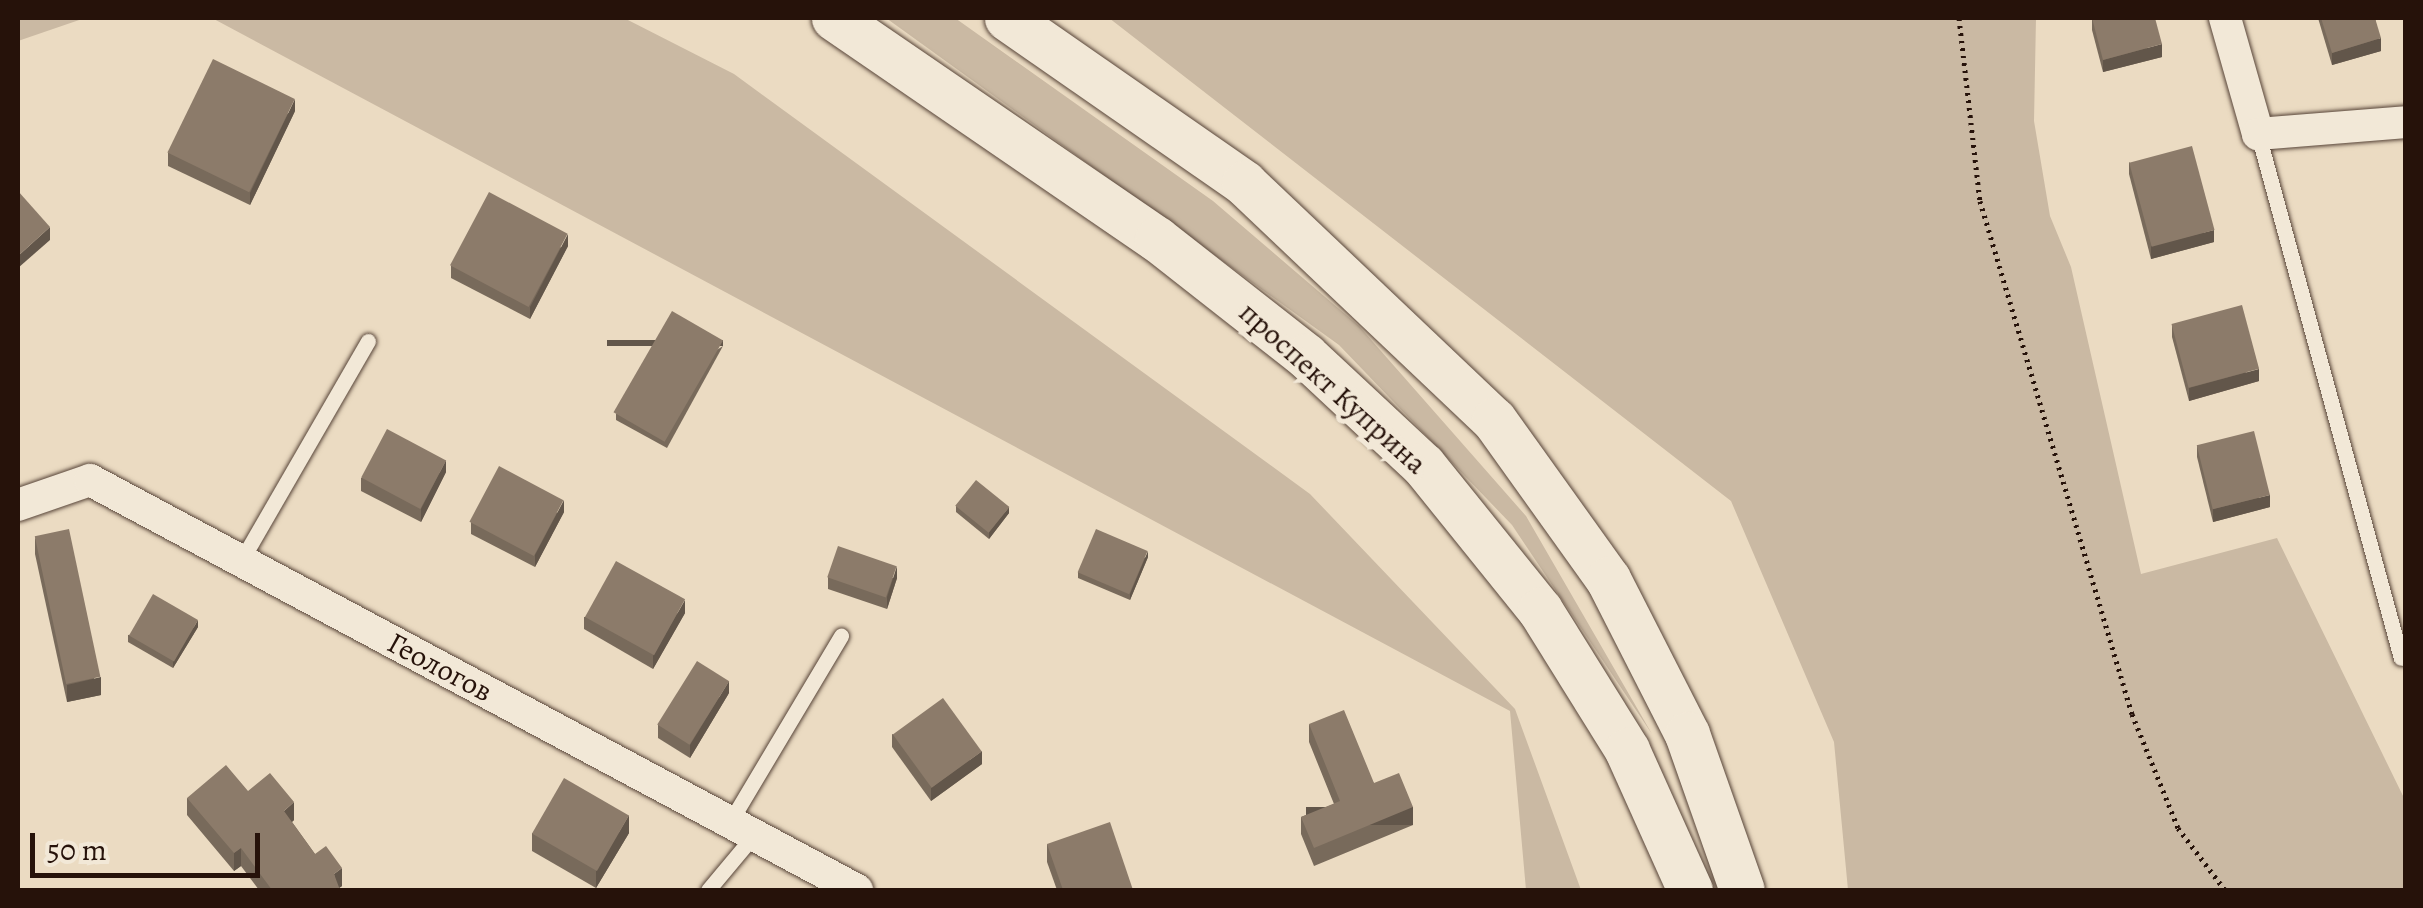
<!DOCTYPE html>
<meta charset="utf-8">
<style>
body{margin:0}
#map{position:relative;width:2423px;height:908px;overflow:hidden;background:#ebdbc2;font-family:Alegreya,serif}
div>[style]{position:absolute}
.green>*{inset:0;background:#cab9a3}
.path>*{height:5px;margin-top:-2.5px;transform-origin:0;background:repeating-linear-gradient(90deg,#26120a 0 2.5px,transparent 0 7.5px)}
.roads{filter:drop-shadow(0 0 2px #574438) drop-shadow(0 0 2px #574438)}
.service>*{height:15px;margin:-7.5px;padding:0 7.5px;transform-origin:7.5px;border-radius:7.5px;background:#f2e8d7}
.minor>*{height:32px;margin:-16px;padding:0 16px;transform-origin:16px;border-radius:16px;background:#f2e8d7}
.secondary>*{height:45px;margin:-22.5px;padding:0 22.5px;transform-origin:22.5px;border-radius:22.5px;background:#f2e8d7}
.wall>*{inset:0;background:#786a5b}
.shaded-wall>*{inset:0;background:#62564a;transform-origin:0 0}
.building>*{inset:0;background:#8c7b6a;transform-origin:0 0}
span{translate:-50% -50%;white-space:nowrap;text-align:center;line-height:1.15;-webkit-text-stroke:10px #f2e8d7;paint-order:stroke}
.street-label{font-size:30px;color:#26120a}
.frame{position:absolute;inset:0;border:20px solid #26120a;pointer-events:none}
.scale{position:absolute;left:30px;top:833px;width:230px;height:45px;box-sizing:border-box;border:5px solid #26120a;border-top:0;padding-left:12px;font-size:30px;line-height:35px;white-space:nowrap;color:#26120a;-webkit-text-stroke:8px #f2e8d7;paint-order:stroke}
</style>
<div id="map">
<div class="green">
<i style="clip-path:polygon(18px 18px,85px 18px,18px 41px)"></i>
<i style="clip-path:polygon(212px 18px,624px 18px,734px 74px,1310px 494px,1515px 709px,1581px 890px,1526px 890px,1510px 711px)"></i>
<i style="clip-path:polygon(886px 18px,955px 18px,1213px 201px,1359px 326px,1526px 516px,1652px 734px,1512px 525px,1339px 345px)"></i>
<i style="clip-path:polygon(1109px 18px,2036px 18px,2034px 121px,2050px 216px,2071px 267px,2141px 574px,2277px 538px,2405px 800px,2405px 890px,1848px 890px,1834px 742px,1731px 501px)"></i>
</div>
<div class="path">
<i style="left:1959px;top:18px;width:184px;rotate:83.5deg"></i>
<i style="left:1980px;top:201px;width:535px;rotate:73.5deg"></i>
<i style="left:2132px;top:714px;width:123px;rotate:68deg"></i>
<i style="left:2178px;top:828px;width:78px;rotate:52.8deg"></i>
</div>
<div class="roads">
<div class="service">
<i style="left:2258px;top:134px;width:543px;rotate:74.74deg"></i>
<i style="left:241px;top:561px;width:254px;rotate:-60deg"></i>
<i style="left:730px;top:822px;width:217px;rotate:-59.2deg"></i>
<i style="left:708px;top:890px;width:72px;rotate:-50.1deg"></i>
</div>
<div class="minor">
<i style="left:2225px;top:18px;width:121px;rotate:74.1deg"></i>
<i style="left:2258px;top:134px;width:148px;rotate:-4.6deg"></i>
<i style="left:18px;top:505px;width:76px;rotate:-19.1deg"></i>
<i style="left:90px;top:480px;width:870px;rotate:28.13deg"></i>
</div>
<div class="secondary">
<i style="left:834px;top:18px;width:391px;rotate:34.4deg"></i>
<i style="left:1157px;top:239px;width:189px;rotate:38.1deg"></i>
<i style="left:1306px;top:356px;width:160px;rotate:43deg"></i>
<i style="left:1423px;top:465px;width:186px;rotate:51.1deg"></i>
<i style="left:1540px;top:610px;width:165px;rotate:58.1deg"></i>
<i style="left:1627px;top:750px;width:154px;rotate:65.8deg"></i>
<i style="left:1007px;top:18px;width:289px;rotate:34.8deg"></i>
<i style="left:1244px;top:183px;width:344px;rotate:43.5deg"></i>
<i style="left:1494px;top:420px;width:196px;rotate:54.4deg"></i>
<i style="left:1608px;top:579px;width:174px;rotate:63deg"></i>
<i style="left:1687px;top:734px;width:165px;rotate:70.6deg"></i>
</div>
</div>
<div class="wall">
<i style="clip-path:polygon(2092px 18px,2162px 57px,2103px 72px,2092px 30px)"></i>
<i style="clip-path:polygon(2318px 18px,2375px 18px,2381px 51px,2332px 65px)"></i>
<i style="clip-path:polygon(295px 111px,250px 205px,168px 166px,168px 153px)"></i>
<i style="clip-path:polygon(2129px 162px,2214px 242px,2151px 259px,2129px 174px)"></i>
<i style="clip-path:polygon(568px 246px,530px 319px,451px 278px,451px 266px)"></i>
<i style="clip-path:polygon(2172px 324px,2259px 381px,2189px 401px,2172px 337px)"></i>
<i style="clip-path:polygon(723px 346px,667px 448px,616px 420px,616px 414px)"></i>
<i style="clip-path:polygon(2197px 445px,2270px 507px,2213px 522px,2197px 457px)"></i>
<i style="clip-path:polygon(446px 472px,421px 522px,361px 491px,361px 478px)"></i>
<i style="clip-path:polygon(956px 506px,1009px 513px,989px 539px,956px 512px)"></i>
<i style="clip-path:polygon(564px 512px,535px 567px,471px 534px,471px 522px)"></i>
<i style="clip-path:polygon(35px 537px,101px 695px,67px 702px,35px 554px)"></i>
<i style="clip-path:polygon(1148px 557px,1130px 600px,1078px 578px,1078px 572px)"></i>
<i style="clip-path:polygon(828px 577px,897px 578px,887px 609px,828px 589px)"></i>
<i style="clip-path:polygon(685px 613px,653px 669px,584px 629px,584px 617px)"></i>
<i style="clip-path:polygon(198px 627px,173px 668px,128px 642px,128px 635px)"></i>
<i style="clip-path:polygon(729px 693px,690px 758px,658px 738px,658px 725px)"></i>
<i style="clip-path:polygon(1309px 724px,1374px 783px,1413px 825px,1314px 866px,1301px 834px,1301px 817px,1334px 804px,1309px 742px)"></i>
<i style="clip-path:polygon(892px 734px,982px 764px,931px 801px,892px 747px)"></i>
<i style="clip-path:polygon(187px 798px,294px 820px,292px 822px,315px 854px,342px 886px,339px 888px,340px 890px,259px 890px,241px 866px,234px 871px,187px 815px)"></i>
<i style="clip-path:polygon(532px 833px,629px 833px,596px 888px,532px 851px)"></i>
<i style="clip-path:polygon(1047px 844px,1133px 890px,1057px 890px,1047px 862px)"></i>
</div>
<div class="shaded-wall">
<i style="clip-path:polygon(2381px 38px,2381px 51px,2332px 65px,2332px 53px)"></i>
<i style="clip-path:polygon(2162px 44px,2162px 57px,2103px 72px,2103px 60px)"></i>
<i style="clip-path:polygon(295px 99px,295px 111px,250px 205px,250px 193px)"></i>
<i style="clip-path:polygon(50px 227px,50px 240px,18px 268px,18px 256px)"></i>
<i style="clip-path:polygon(2214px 230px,2214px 242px,2151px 259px,2151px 246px)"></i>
<i style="clip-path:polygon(568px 234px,568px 246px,530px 319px,530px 307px)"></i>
<i style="left:723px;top:340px;width:6px;height:116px;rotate:90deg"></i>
<i style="clip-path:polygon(2259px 369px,2259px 381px,2189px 401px,2189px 388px)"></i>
<i style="clip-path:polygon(446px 460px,446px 472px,421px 522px,421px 509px)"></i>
<i style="clip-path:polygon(2270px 495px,2270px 507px,2213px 522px,2213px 509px)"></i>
<i style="clip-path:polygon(564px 500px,564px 512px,535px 567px,535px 555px)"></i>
<i style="clip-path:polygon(1009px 507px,1009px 513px,989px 539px,989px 532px)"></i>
<i style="clip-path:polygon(1148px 551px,1148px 557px,1130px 600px,1130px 594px)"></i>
<i style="clip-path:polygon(897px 566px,897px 578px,887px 609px,887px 597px)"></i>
<i style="clip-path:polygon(685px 600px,685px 613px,653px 669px,653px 656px)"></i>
<i style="clip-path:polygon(198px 620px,198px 627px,173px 668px,173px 662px)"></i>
<i style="clip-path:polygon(101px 677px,101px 695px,67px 702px,67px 685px)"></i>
<i style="clip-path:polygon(729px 681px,729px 693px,690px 758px,690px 745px)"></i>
<i style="clip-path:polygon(982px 751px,982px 764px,931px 801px,931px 788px)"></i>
<i style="clip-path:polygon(294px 802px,294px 820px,284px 829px,284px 811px)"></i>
<i style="left:1413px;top:807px;width:18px;height:107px;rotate:90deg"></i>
<i style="clip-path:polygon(629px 815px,629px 833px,596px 888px,596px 871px)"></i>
<i style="clip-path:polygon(241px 848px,241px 866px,234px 871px,234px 853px)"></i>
<i style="clip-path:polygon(342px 868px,342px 886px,336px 890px,334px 874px)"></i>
</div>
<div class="building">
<i style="clip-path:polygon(2092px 18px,2155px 18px,2162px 44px,2103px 60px)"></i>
<i style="clip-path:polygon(2321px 18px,2375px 18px,2381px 38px,2332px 53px)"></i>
<i style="left:213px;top:59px;width:91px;height:104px;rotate:26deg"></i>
<i style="left:2192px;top:146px;width:87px;height:65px;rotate:75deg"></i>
<i style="clip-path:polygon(18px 191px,50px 227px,18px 256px)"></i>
<i style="left:489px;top:192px;width:89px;height:83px;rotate:28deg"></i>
<i style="left:2242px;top:305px;width:66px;height:73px;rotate:75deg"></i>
<i style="left:672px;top:311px;width:59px;height:117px;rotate:30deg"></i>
<i style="left:387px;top:429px;width:67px;height:55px;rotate:28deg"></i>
<i style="left:2254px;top:431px;width:66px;height:59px;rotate:76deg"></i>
<i style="left:499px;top:466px;width:73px;height:63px;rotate:28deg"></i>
<i style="left:976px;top:480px;width:43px;height:33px;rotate:39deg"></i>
<i style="left:69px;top:529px;width:151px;height:35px;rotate:78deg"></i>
<i style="left:1096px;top:529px;width:56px;height:47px;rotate:23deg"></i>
<i style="left:838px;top:546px;width:62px;height:33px;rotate:19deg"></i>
<i style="left:616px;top:561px;width:79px;height:64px;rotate:29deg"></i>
<i style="left:153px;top:594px;width:52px;height:48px;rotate:30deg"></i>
<i style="left:697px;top:661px;width:38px;height:75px;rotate:32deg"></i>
<i style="left:943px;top:698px;width:66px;height:62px;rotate:54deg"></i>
<i style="clip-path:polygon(1344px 710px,1374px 783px,1399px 773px,1413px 807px,1314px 848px,1301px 817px,1340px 801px,1309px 724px)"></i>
<i style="clip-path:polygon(226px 765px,248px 791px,270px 773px,294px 802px,284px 811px,315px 854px,326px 846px,342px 868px,334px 874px,340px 890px,272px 890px,241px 848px,234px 853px,187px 798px)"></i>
<i style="left:564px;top:778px;width:75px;height:64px;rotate:30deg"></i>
<i style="clip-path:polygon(1110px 822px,1133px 890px,1063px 890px,1047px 844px)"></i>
</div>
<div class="street-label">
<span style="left:1333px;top:388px;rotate:42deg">проспект Куприна</span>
<span style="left:440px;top:667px;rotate:28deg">Геологов</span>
</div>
<div class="frame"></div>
<div class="scale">50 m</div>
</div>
